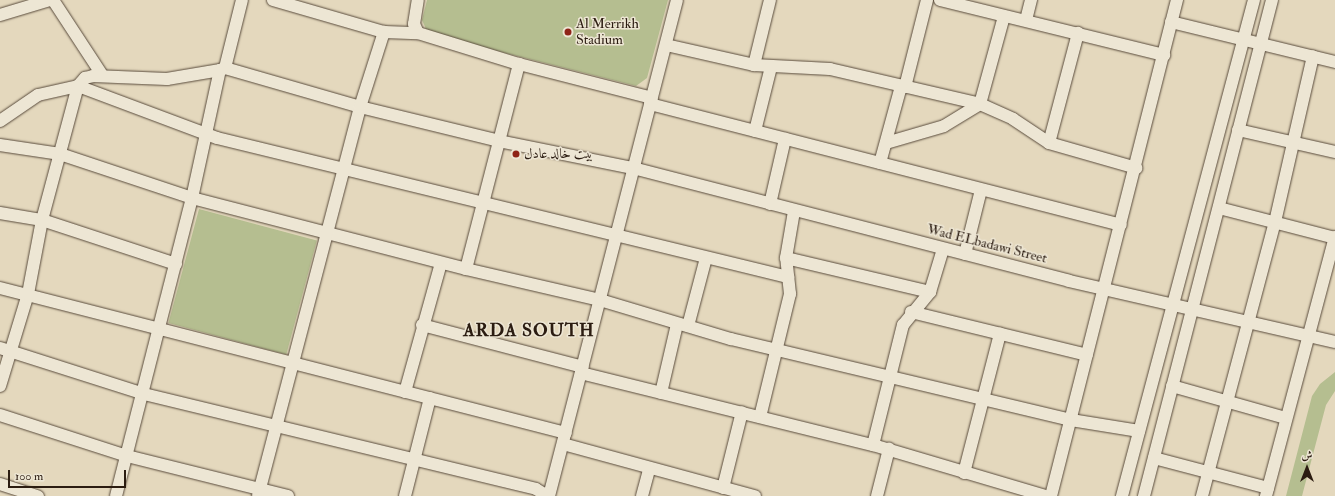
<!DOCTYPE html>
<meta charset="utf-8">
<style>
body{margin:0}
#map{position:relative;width:1335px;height:496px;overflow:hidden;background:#e4d8bd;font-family:"IM FELL Double Pica",Amiri,serif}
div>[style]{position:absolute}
.green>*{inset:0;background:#b5be90;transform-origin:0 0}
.roads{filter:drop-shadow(0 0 1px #594b3c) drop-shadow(0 0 1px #594b3c)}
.minor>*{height:12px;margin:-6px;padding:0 6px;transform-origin:6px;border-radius:6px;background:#ede6d4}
.dots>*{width:11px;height:11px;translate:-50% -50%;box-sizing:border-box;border:2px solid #ede6d4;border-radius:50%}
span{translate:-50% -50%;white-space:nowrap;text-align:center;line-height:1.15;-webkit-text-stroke:3px #ede6d4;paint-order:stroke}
.poi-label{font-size:14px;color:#2b1c11}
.left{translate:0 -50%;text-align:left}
.street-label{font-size:14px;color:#2b1c11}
.district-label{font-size:18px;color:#2b1c11;font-weight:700;letter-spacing:1px}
.north{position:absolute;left:1287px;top:448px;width:40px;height:40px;-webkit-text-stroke:3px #ede6d4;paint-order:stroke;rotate:0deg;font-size:11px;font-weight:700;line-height:16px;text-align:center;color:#2b1c11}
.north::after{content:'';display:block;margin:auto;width:14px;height:18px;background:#2b1c11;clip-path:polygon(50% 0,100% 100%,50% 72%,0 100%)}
.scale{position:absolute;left:8px;top:470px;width:118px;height:18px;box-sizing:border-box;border:2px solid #2b1c11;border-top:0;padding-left:5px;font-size:12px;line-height:14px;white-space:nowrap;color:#2b1c11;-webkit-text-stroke:3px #ede6d4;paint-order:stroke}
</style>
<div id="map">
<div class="green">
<i style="clip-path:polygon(427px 0,668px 0,647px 78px,636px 86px,438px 36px,426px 29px,422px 20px)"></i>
<i style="left:199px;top:209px;width:122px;height:118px;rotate:15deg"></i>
<i style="clip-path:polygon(1335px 372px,1335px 391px,1326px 405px,1302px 496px,1286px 496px,1312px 396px,1320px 384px)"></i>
</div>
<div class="roads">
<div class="minor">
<i style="left:53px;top:0;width:90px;rotate:56.8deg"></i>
<i style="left:273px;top:0;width:116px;rotate:16.1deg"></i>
<i style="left:384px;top:32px;width:34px;rotate:2deg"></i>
<i style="left:418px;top:33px;width:106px;rotate:17.1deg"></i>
<i style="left:519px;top:64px;width:137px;rotate:14.3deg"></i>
<i style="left:940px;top:0;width:231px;rotate:13.8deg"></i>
<i style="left:0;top:15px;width:52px;rotate:-16.7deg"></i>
<i style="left:1026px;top:20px;width:21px;rotate:-76deg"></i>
<i style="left:1171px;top:22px;width:169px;rotate:13.7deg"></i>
<i style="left:418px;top:33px;width:10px;rotate:-114deg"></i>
<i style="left:414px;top:24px;width:24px;rotate:-81deg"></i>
<i style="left:666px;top:45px;width:90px;rotate:12.8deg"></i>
<i style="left:754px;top:65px;width:76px;rotate:3deg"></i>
<i style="left:830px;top:69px;width:154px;rotate:13.1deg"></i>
<i style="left:980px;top:104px;width:36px;rotate:24deg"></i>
<i style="left:1013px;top:119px;width:43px;rotate:33.7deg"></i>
<i style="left:1049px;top:143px;width:91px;rotate:16deg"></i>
<i style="left:754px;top:65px;width:67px;rotate:-76.2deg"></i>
<i style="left:225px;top:68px;width:141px;rotate:16.1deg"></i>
<i style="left:360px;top:107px;width:143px;rotate:13.7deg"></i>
<i style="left:499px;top:141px;width:137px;rotate:11.4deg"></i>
<i style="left:633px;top:168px;width:450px;rotate:14.5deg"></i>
<i style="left:1069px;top:281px;width:273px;rotate:12.9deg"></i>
<i style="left:905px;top:87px;width:90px;rotate:-75.8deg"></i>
<i style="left:650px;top:104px;width:486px;rotate:14.4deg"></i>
<i style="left:0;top:121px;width:46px;rotate:-34.4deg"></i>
<i style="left:38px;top:95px;width:41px;rotate:-12.7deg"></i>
<i style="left:78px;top:86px;width:148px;rotate:20.5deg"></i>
<i style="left:217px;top:138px;width:588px;rotate:13.68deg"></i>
<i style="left:1238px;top:130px;width:99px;rotate:12.8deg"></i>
<i style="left:755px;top:131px;width:66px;rotate:-76deg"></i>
<i style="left:886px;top:143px;width:60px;rotate:-16.3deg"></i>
<i style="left:944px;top:126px;width:42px;rotate:-31.4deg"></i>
<i style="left:980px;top:104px;width:91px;rotate:-74.7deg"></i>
<i style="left:1049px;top:143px;width:114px;rotate:-75.2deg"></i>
<i style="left:0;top:145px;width:61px;rotate:8.5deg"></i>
<i style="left:60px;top:154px;width:139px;rotate:18.4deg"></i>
<i style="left:192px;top:198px;width:283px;rotate:14.5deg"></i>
<i style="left:466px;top:269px;width:138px;rotate:13deg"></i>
<i style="left:600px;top:300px;width:137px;rotate:16.6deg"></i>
<i style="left:731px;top:339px;width:350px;rotate:13.4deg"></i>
<i style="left:1071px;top:420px;width:69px;rotate:9.2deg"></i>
<i style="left:880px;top:163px;width:80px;rotate:-74.7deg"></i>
<i style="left:770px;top:204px;width:67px;rotate:-77deg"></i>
<i style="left:1219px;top:208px;width:120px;rotate:14.5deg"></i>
<i style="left:0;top:213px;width:43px;rotate:9.5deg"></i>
<i style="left:42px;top:220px;width:141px;rotate:18.2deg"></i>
<i style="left:965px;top:254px;width:66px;rotate:-76deg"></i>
<i style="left:786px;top:258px;width:148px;rotate:13.3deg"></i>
<i style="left:466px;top:269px;width:212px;rotate:-75.5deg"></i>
<i style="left:0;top:288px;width:584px;rotate:14.37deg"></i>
<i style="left:911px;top:312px;width:181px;rotate:13.7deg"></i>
<i style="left:422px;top:325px;width:166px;rotate:14.6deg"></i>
<i style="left:688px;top:326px;width:70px;rotate:-75.2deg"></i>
<i style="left:0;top:348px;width:151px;rotate:17.7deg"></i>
<i style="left:144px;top:394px;width:403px;rotate:13.6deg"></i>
<i style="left:536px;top:489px;width:13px;rotate:32deg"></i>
<i style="left:581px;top:373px;width:301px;rotate:13.9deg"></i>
<i style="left:873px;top:445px;width:179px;rotate:16.5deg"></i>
<i style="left:0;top:386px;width:96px;rotate:-73.1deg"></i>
<i style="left:28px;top:294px;width:75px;rotate:-79.3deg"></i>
<i style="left:42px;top:220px;width:139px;rotate:-75deg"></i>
<i style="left:78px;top:86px;width:11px;rotate:-49deg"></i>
<i style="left:85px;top:78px;width:8px;rotate:-14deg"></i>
<i style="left:93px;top:76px;width:74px;rotate:2.3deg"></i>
<i style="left:167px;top:79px;width:54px;rotate:-9.6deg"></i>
<i style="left:1172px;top:386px;width:118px;rotate:15.7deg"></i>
<i style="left:405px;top:392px;width:134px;rotate:-74.4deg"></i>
<i style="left:661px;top:393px;width:71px;rotate:-76.9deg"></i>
<i style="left:0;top:415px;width:133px;rotate:17.9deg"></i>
<i style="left:127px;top:456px;width:166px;rotate:14deg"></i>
<i style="left:760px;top:417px;width:127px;rotate:-76.3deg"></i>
<i style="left:790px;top:294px;width:36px;rotate:-96deg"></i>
<i style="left:786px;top:258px;width:48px;rotate:-80.3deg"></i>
<i style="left:563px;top:444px;width:199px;rotate:15.2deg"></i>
<i style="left:873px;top:445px;width:124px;rotate:-76deg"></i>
<i style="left:903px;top:325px;width:43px;rotate:-50.7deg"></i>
<i style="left:930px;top:292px;width:45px;rotate:-73.2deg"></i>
<i style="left:1154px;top:458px;width:118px;rotate:14.7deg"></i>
<i style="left:964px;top:473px;width:144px;rotate:-75.5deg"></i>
<i style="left:0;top:484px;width:40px;rotate:18deg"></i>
<i style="left:723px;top:488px;width:78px;rotate:-76deg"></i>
<i style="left:116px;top:496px;width:308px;rotate:-75.7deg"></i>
<i style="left:192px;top:198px;width:131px;rotate:-77.7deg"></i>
<i style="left:220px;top:70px;width:5px;rotate:-22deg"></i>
<i style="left:225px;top:68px;width:70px;rotate:-76deg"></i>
<i style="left:258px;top:496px;width:402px;rotate:-75.3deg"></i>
<i style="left:360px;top:107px;width:79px;rotate:-72.3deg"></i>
<i style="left:405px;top:496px;width:101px;rotate:-75.7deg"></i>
<i style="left:549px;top:496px;width:512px;rotate:-75.53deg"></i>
<i style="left:642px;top:496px;width:28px;rotate:-75deg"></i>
<i style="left:877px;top:496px;width:49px;rotate:-75.7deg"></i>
<i style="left:1051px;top:496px;width:512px;rotate:-75.75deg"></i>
<i style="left:1122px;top:496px;width:513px;rotate:-75.1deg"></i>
<i style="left:1144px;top:496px;width:512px;rotate:-75.53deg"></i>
<i style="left:1202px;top:496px;width:284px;rotate:-75.1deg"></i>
<i style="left:1275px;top:222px;width:170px;rotate:-77.1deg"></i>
<i style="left:1266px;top:496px;width:268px;rotate:-75.1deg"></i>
</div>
</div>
<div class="dots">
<i style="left:568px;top:32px;background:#8f2418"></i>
<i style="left:516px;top:154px;background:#8f2418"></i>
</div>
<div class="poi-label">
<span class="left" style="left:576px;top:32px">Al Merrikh<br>Stadium</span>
<span class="left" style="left:524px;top:154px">بيت خالد عادل</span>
</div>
<div class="street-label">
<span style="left:987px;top:244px;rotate:14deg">Wad ELbadawi Street</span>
</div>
<div class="district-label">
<span style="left:529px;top:331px">ARDA SOUTH</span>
</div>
<div class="north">ش</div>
<div class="scale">100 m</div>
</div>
